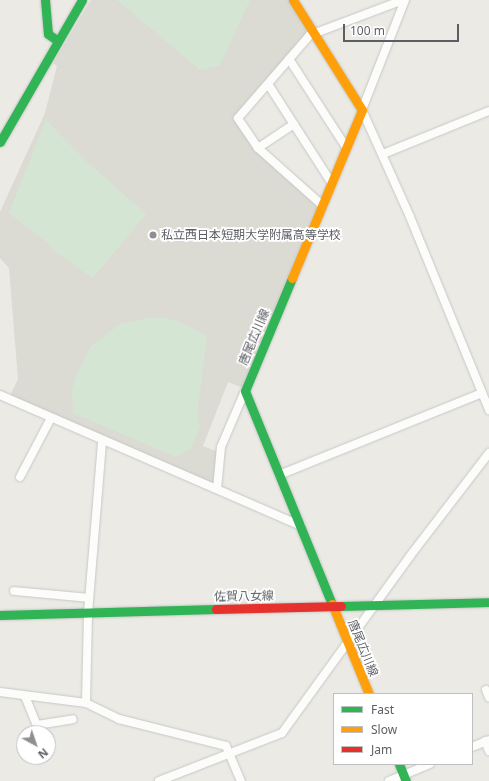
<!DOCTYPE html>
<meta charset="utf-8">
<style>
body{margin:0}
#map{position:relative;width:489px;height:781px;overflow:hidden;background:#ebeae5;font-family:"Noto Sans","Noto Sans JP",sans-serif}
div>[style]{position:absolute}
.education>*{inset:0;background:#dbdad3}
.green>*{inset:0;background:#d4e6d3}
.roads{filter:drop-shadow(0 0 1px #c7c7c6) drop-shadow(0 0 1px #c7c7c6)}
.street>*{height:8px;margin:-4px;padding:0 4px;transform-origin:4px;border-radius:4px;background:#fcfcfb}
.fast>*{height:9px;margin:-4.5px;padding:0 4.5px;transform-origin:4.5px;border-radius:4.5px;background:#30b455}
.slow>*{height:9px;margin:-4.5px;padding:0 4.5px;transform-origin:4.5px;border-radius:4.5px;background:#ff9f0a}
.jam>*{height:9px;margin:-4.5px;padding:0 4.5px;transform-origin:4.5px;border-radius:4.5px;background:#e5322d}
.dots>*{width:11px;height:11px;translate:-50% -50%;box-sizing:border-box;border:2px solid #fff;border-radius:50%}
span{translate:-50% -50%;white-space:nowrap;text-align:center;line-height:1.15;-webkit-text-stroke:3.5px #fff;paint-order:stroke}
.poi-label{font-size:12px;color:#5b5e63}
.left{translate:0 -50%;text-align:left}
.street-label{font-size:12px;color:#5b5e63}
.legend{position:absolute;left:333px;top:693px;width:140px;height:72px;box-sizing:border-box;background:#fff;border:1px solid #bdbfc1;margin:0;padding:5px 7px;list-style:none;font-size:12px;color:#5b5e63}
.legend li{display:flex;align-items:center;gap:8px;height:20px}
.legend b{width:20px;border:1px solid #bdbfc1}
.north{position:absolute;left:16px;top:725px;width:40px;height:40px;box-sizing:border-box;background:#fff;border:1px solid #bdbfc1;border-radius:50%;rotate:140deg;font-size:11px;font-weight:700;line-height:16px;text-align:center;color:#5b5e63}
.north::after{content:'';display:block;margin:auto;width:14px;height:18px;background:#8d8f90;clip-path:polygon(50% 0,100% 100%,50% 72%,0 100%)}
.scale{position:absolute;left:343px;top:24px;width:116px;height:18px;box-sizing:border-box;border:2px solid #5b5e63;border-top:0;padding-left:5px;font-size:12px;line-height:14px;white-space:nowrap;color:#5b5e63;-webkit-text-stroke:3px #fff;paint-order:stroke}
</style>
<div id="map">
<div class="education">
<i style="clip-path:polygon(91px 0,289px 0,310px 33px,235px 118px,318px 205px,243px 388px,228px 382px,203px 446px,218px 452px,214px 485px,10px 396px,18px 379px,9px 268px,0 258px,0 212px,45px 113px,57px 66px,53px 63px)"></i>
</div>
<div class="green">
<i style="clip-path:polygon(117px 0,250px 0,220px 65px,200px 70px)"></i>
<i style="clip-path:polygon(46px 120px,85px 160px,146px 214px,93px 278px,52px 249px,49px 244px,9px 213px)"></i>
<i style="clip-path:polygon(149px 318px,166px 318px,182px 323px,207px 336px,197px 415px,200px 427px,190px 449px,176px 457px,73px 413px,72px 391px,76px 376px,90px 347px,120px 324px)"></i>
</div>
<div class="roads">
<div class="street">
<i style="left:405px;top:0;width:118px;rotate:111.4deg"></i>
<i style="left:362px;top:110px;width:117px;rotate:65.8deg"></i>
<i style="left:410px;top:217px;width:209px;rotate:67.7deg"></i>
<i style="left:289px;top:59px;width:105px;rotate:57.1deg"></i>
<i style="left:268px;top:84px;width:117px;rotate:57.3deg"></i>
<i style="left:258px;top:148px;width:43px;rotate:-33.7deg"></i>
<i style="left:383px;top:154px;width:114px;rotate:-22.1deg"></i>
<i style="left:322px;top:205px;width:86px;rotate:-138.3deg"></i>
<i style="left:258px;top:148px;width:36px;rotate:-124deg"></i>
<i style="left:238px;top:118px;width:110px;rotate:-49.1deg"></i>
<i style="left:310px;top:35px;width:99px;rotate:-20.6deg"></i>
<i style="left:0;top:395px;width:328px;rotate:23.5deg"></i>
<i style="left:279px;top:475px;width:219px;rotate:-22deg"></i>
<i style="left:20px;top:477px;width:67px;rotate:-62.3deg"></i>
<i style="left:217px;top:489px;width:42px;rotate:-84.6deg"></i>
<i style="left:221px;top:447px;width:61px;rotate:-66.8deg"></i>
<i style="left:14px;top:591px;width:75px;rotate:5.3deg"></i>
<i style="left:486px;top:690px;width:8px;rotate:67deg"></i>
<i style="left:0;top:692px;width:87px;rotate:7.3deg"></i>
<i style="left:86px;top:703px;width:37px;rotate:26deg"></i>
<i style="left:119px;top:719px;width:110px;rotate:14.2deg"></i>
<i style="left:226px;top:746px;width:38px;rotate:67deg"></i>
<i style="left:25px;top:696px;width:31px;rotate:68deg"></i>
<i style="left:37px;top:725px;width:36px;rotate:-9deg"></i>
<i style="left:86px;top:703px;width:90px;rotate:-88.7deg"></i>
<i style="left:88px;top:613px;width:173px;rotate:-85.3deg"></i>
<i style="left:485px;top:741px;width:11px;rotate:68deg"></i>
<i style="left:472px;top:747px;width:18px;rotate:-22deg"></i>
<i style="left:159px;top:781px;width:132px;rotate:-21.3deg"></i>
<i style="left:282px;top:733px;width:218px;rotate:-54.1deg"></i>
<i style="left:410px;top:556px;width:130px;rotate:-52.5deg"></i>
<i style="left:389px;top:781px;width:44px;rotate:-22.5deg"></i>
</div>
<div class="fast">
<i style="left:45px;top:0;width:34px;rotate:85deg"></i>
<i style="left:48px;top:34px;width:11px;rotate:34deg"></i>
<i style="left:0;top:142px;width:164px;rotate:-60deg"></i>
<i style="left:292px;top:278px;width:122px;rotate:112.6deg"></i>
<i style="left:245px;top:391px;width:230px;rotate:67.8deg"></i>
<i style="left:341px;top:606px;width:148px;rotate:-1.5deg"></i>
<i style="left:0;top:615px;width:216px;rotate:-1.6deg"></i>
<i style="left:399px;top:764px;width:18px;rotate:68deg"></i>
</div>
<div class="slow">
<i style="left:292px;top:278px;width:182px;rotate:-67.4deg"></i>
<i style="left:362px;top:110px;width:130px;rotate:-122.1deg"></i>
<i style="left:332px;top:604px;width:97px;rotate:67.7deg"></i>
</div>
<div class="jam">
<i style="left:216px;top:609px;width:125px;rotate:-1.4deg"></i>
</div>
</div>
<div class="dots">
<i style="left:153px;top:235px;background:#8d8f90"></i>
</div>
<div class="poi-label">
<span class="left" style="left:161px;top:235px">私立西日本短期大学附属高等学校</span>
</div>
<div class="street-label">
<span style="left:254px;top:337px;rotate:-67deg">唐尾広川線</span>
<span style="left:244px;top:596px;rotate:-1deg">佐賀八女線</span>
<span style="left:363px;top:648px;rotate:68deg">唐尾広川線</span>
</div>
<ul class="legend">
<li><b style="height:5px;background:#30b455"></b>Fast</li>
<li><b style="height:5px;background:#ff9f0a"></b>Slow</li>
<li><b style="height:5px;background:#e5322d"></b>Jam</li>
</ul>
<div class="north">N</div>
<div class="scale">100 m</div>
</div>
